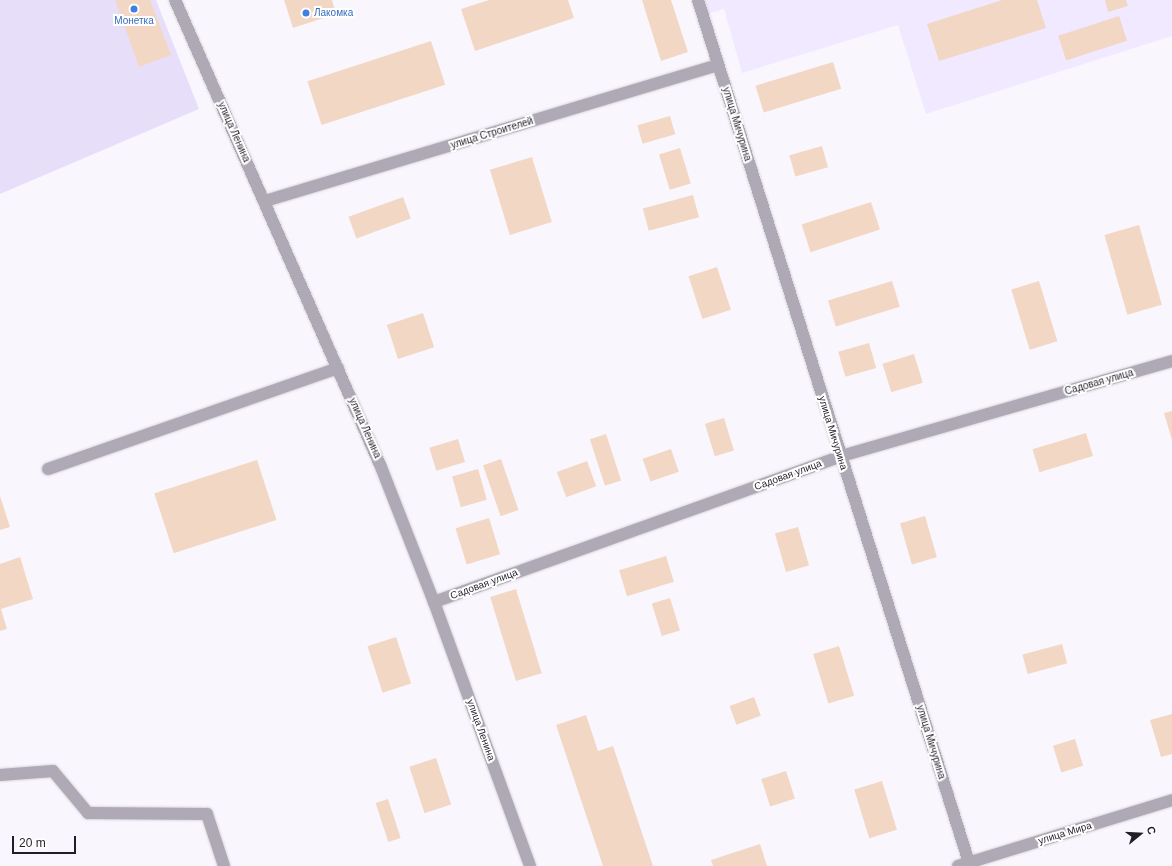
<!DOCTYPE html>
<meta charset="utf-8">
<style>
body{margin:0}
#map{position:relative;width:1172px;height:866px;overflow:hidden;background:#f9f7fd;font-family:Helvetica,sans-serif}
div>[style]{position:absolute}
.built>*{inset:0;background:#f0e9ff}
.green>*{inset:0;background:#e7defa}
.building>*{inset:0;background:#f3d7c5;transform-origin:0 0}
.roads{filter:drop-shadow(0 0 1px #d7d4db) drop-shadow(0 0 1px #d7d4db)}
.minor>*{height:12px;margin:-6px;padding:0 6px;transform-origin:6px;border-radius:6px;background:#afa9b5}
.dots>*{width:11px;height:11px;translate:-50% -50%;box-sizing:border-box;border:2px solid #fff;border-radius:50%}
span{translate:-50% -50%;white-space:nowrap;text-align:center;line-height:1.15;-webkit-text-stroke:4px #fff;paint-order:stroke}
.shop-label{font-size:10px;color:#366cbe}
.left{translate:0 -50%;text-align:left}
.street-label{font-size:10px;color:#221e29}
.north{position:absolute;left:1120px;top:814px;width:40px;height:40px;-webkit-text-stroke:3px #fff;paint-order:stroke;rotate:72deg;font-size:11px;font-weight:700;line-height:16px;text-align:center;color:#221e29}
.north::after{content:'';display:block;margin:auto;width:14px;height:18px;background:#221e29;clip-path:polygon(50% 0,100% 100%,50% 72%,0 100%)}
.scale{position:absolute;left:12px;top:836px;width:64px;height:18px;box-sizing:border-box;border:2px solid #221e29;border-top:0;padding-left:5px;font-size:12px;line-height:14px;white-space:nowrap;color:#221e29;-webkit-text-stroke:3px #fff;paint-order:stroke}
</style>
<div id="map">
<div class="built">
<i style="clip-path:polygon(702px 0,1172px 0,1172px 36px,926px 114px,898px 25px,742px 73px,724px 9px,707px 14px)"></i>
</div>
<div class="green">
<i style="clip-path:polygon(0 0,156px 0,199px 109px,0 194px)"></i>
</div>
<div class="building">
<i style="clip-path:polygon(115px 0,150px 0,171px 55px,139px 67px)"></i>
<i style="clip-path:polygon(284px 0,332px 0,336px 14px,293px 28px)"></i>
<i style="clip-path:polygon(489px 0,568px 0,574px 18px,475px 51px,461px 9px)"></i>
<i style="clip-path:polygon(642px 0,671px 0,688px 52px,661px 61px)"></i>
<i style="clip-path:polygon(1002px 0,1037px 0,1046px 28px,939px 61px,927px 24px)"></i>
<i style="clip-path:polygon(1105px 0,1126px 0,1128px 6px,1108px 12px)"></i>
<i style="left:1119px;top:16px;width:26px;height:64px;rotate:72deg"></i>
<i style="left:431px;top:41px;width:46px;height:130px;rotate:72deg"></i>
<i style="left:833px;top:62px;width:28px;height:81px;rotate:73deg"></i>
<i style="left:670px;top:116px;width:19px;height:34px;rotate:74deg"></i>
<i style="left:822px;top:146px;width:22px;height:34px;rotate:74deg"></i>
<i style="left:680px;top:148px;width:37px;height:22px;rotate:73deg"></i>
<i style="left:532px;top:157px;width:68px;height:44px;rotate:73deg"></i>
<i style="left:693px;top:195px;width:23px;height:52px;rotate:75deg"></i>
<i style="left:403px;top:197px;width:23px;height:58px;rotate:70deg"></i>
<i style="left:871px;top:202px;width:29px;height:73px;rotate:72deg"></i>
<i style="left:1139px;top:225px;width:83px;height:36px;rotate:74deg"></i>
<i style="left:717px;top:267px;width:45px;height:30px;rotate:72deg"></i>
<i style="left:892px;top:281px;width:27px;height:67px;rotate:73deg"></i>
<i style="left:1039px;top:281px;width:63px;height:29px;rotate:73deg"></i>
<i style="left:423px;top:313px;width:36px;height:38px;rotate:72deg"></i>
<i style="left:869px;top:343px;width:26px;height:32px;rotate:74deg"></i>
<i style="left:914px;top:354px;width:30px;height:33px;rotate:73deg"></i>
<i style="clip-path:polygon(1172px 411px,1172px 440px,1164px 413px)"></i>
<i style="left:724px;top:418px;width:34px;height:20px;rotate:73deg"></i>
<i style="left:1086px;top:433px;width:24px;height:56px;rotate:73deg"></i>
<i style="left:606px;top:434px;width:49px;height:17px;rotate:72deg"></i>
<i style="left:458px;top:439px;width:24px;height:30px;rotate:73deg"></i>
<i style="left:671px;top:449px;width:24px;height:30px;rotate:71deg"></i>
<i style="left:501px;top:459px;width:54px;height:19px;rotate:71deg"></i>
<i style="left:257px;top:460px;width:63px;height:108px;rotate:72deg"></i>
<i style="left:587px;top:461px;width:27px;height:32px;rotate:70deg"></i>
<i style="left:478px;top:469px;width:32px;height:27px;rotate:74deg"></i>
<i style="clip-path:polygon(0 496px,10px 527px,0 530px)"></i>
<i style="left:925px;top:516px;width:43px;height:26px;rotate:74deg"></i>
<i style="left:489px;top:518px;width:38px;height:35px;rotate:73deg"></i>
<i style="left:798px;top:527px;width:40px;height:24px;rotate:74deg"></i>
<i style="left:666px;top:556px;width:27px;height:49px;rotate:73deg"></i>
<i style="clip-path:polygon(20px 557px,33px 599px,1px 609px,7px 629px,0 631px,0 564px)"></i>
<i style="left:516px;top:589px;width:88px;height:27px;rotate:73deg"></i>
<i style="left:670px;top:598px;width:34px;height:19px;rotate:73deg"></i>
<i style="left:396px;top:637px;width:49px;height:30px;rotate:72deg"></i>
<i style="left:1062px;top:644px;width:20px;height:41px;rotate:75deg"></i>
<i style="left:839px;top:646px;width:52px;height:27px;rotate:73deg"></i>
<i style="left:754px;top:697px;width:20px;height:26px;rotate:70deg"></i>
<i style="clip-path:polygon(1172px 714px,1172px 754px,1161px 757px,1150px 720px)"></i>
<i style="clip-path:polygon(586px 715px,598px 751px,613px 746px,653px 866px,603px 866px,556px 725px)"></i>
<i style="left:1075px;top:739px;width:28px;height:23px;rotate:73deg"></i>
<i style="left:436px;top:758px;width:49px;height:28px;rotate:72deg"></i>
<i style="left:786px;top:771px;width:29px;height:26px;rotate:72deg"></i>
<i style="left:882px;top:781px;width:51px;height:29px;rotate:73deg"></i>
<i style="left:388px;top:799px;width:41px;height:13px;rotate:72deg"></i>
<i style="clip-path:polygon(760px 844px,767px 866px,713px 866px,711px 860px)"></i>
</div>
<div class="roads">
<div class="minor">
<i style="left:175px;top:0;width:510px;rotate:66.2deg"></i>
<i style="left:381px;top:467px;width:145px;rotate:68.6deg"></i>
<i style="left:434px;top:602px;width:281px;rotate:70deg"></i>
<i style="left:698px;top:0;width:908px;rotate:72.56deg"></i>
<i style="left:265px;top:201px;width:473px;rotate:-16.7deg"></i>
<i style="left:48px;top:469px;width:307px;rotate:-19.2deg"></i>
<i style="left:434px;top:602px;width:432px;rotate:-19.7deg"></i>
<i style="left:841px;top:456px;width:344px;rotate:-16deg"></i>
<i style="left:0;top:775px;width:53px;rotate:-4.3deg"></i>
<i style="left:53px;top:771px;width:55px;rotate:50.2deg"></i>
<i style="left:88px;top:813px;width:119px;rotate:0.5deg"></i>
<i style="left:207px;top:814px;width:55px;rotate:71.9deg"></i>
<i style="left:958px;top:866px;width:224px;rotate:-17.1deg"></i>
</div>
</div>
<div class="dots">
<i style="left:134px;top:9px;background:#3f7fe0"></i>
<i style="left:306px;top:13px;background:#3f7fe0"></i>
</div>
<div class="shop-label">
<span class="left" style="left:314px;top:13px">Лакомка</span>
<span style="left:134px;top:21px">Монетка</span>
</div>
<div class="street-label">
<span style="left:737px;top:124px;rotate:73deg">улица Мичурина</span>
<span style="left:234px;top:132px;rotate:66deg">улица Ленина</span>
<span style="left:492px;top:133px;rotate:-17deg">улица Строителей</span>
<span style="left:1099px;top:382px;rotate:-16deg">Садовая улица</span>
<span style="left:365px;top:428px;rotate:66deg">улица Ленина</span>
<span style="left:833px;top:433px;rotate:73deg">улица Мичурина</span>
<span style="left:788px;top:475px;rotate:-20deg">Садовая улица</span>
<span style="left:484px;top:584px;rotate:-20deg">Садовая улица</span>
<span style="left:481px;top:730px;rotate:70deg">улица Ленина</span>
<span style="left:931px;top:742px;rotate:73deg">улица Мичурина</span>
<span style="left:1065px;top:833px;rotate:-17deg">улица Мира</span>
</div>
<div class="north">С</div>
<div class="scale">20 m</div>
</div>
